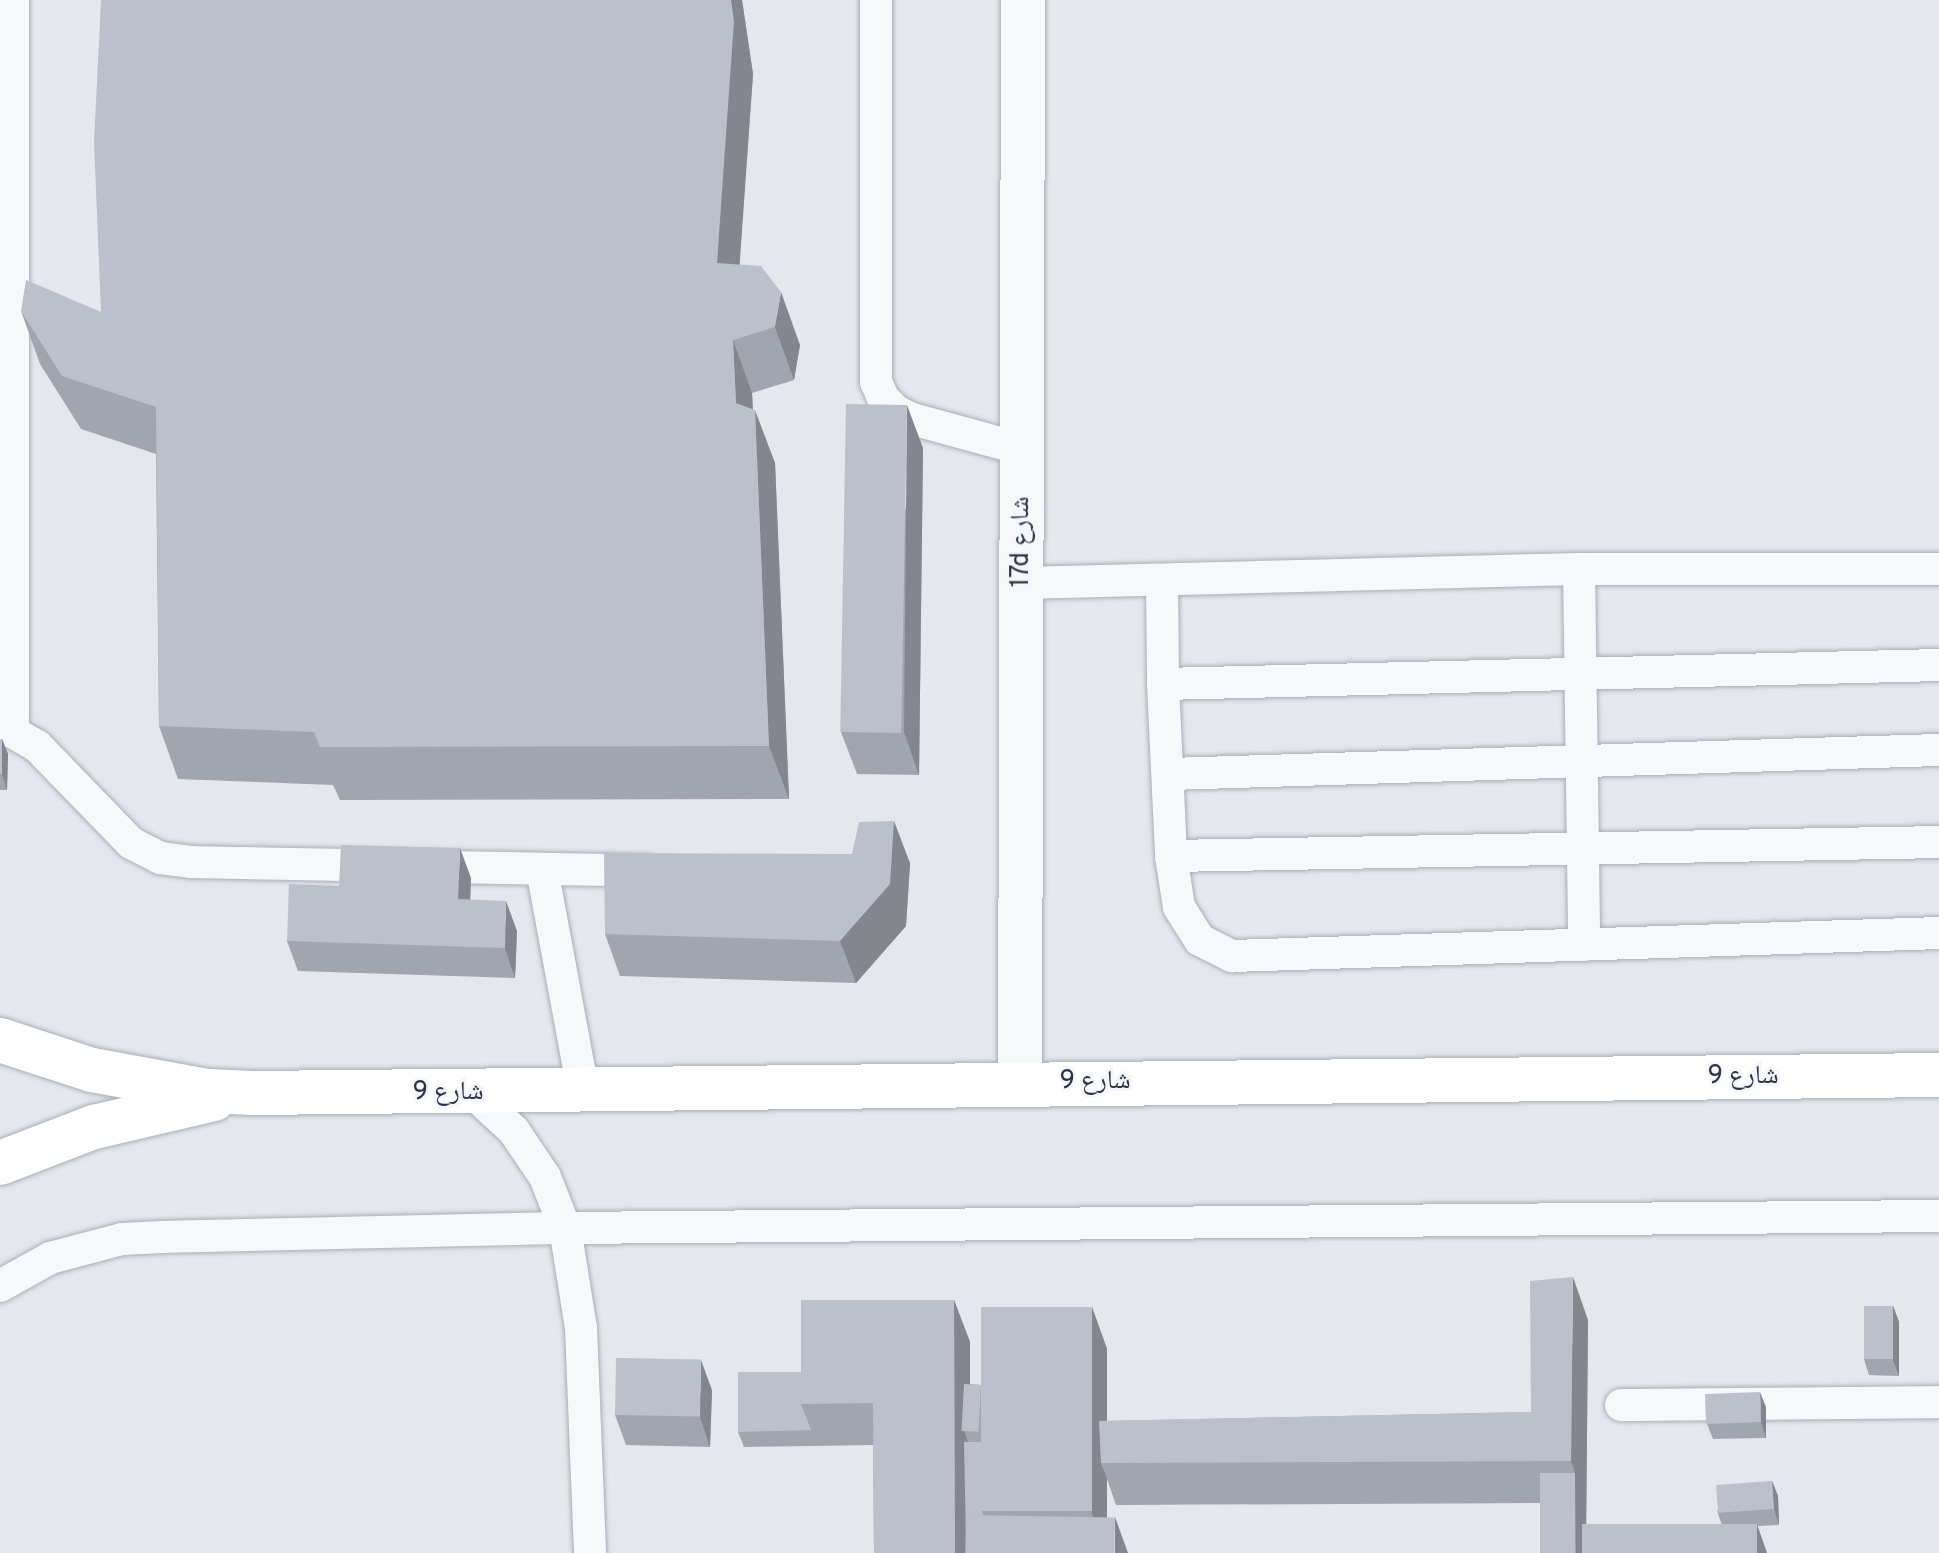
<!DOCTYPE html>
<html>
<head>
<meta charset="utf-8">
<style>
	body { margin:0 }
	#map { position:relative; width:1939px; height:1553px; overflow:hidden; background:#e4e7ec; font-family:Overpass,"Noto Naskh Arabic",sans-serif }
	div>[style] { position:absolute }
	.roads { filter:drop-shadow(0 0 2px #a9aeb7) drop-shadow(0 0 2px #a9aeb7) }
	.lane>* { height:32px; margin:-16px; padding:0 16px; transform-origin:16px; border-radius:16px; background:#f7f8fa }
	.street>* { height:44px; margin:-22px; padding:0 22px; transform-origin:22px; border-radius:22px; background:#f7f8fa }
	.secondary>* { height:44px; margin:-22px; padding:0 22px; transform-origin:22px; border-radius:22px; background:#fff }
	.wall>* { inset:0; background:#a1a5ae }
	.shaded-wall>* { inset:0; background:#83868d }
	.building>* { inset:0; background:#bbc0ca; transform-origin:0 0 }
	span { translate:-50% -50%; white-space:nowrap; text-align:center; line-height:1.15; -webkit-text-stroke:6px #f4f6f9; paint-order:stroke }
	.street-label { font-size:26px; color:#2b3445 }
</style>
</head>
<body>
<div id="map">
	<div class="roads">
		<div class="lane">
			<i style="left:876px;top:0;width:382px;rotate:90deg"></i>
			<i style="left:876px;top:382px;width:17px;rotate:66deg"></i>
			<i style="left:883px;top:398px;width:18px;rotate:45deg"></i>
			<i style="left:896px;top:411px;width:18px;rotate:27deg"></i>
			<i style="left:912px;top:419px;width:114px;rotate:15.3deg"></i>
			<i style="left:1579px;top:569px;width:376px;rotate:89.2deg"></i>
			<i style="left:1162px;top:580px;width:104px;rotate:89.4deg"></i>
			<i style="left:1163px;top:684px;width:172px;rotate:87.3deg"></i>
			<i style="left:1171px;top:856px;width:52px;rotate:81.1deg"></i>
			<i style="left:1179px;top:907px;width:39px;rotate:58deg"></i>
			<i style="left:1200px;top:940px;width:36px;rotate:27deg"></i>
			<i style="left:1232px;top:956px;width:707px;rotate:-1.86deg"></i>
			<i style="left:1022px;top:583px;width:557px;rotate:-1.44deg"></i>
			<i style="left:1579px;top:569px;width:360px"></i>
			<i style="left:1163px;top:684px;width:776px;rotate:-1.4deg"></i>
			<i style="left:0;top:725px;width:43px;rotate:29.6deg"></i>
			<i style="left:37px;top:746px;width:135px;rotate:45.9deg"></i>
			<i style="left:131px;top:843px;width:33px;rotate:27deg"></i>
			<i style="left:160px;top:858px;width:31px;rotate:7deg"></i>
			<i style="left:191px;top:862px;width:455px;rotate:1.1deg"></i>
			<i style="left:13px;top:730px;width:730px;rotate:-90deg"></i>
			<i style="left:1170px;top:774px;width:769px;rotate:-1.79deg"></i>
			<i style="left:1171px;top:856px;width:768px;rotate:-1.04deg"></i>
			<i style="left:542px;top:869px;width:226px;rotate:79.5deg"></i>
			<i style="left:473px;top:1093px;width:56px;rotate:42.8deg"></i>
			<i style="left:514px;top:1131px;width:55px;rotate:56deg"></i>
			<i style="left:545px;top:1177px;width:55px;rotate:68.6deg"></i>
			<i style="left:565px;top:1228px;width:101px;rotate:80.9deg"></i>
			<i style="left:581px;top:1328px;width:225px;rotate:87.7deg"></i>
			<i style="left:0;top:1286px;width:57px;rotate:-29.2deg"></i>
			<i style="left:50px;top:1258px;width:74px;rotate:-14.8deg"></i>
			<i style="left:122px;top:1239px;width:41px;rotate:-2.8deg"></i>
			<i style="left:163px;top:1237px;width:402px;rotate:-1.3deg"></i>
			<i style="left:565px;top:1228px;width:1374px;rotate:-0.5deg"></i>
			<i style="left:1621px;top:1405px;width:318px;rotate:-0.5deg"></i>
		</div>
		<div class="street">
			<i style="left:1020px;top:1083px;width:1083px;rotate:-89.84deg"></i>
		</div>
		<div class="secondary">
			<i style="left:0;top:1040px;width:97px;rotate:18.1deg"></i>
			<i style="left:92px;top:1070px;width:118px;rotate:10.3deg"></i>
			<i style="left:208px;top:1091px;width:44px;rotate:2.6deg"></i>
			<i style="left:252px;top:1093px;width:1687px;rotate:-0.61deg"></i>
			<i style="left:0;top:1163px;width:101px;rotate:-21deg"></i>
			<i style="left:94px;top:1127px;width:123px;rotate:-13.1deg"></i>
		</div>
	</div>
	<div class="wall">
		<i style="clip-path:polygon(101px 0,742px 0,753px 74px,739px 265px,800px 345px,794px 380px,752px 393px,753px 409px,775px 463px,789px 799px,340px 800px,333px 785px,178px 779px,159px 726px,156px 454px,81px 429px,40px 364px,21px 311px,101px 312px)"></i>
		<i style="clip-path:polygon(923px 448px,919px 775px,857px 774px,841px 732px)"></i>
		<i style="clip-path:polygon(0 739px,2px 739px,8px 754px,7px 790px,0 790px)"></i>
		<i style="clip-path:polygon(910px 863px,906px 926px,856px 983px,620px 976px,605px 934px)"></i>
		<i style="clip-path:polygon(471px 878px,470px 899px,517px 931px,515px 978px,298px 971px,287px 941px,339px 886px)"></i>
		<i style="clip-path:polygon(954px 1300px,970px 1342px,970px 1384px,981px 1385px,1092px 1307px,1107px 1349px,1107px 1421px,1531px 1412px,1588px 1320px,1586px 1526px,1722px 1525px,1717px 1511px,1772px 1481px,1778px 1496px,1779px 1525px,1757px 1526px,1767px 1553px,1540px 1553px,1540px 1503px,1116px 1505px,1107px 1479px,1107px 1517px,874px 1553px,873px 1445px,744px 1447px,738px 1432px,801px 1372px)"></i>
		<i style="clip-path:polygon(1893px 1306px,1899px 1322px,1899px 1376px,1869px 1375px,1864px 1359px)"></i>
		<i style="clip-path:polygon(712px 1390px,710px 1447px,626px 1445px,615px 1415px)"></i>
		<i style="clip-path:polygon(1766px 1407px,1766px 1438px,1713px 1439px,1707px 1424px)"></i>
	</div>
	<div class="shaded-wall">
		<i style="clip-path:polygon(731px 0,742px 0,753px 74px,736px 316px,717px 263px)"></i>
		<i style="clip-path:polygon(781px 292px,800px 345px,794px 380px,775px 327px)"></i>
		<i style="clip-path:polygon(733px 340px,752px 393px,755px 456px,736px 403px)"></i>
		<i style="clip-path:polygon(907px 405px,923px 448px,919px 775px,904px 732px)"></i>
		<i style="clip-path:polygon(755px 410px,775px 463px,789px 799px,769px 746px)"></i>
		<i style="clip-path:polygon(2px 739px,8px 754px,7px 790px,2px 774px)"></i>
		<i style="clip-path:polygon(894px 821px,910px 863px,906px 926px,856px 983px,840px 941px)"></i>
		<i style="clip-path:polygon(460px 848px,471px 878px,469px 929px,458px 899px)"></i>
		<i style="clip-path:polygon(506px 901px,517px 931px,515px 978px,505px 948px)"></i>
		<i style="clip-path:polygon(1573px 1277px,1588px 1320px,1586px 1553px,1576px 1553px,1575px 1473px,1571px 1461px)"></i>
		<i style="clip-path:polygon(954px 1300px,970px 1342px,970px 1431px,964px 1431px,970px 1447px,970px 1553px,955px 1553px)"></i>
		<i style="clip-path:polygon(1893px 1306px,1899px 1322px,1899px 1376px,1893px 1360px)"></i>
		<i style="clip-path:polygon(1092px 1307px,1107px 1349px,1107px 1463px,1101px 1463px,1107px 1479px,1107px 1553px,1091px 1511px)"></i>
		<i style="clip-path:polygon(701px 1360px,712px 1390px,710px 1447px,700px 1417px)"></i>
		<i style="clip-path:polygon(1760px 1392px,1766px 1407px,1766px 1438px,1761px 1422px)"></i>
		<i style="clip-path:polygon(1772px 1481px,1778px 1496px,1779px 1525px,1774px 1509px)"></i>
		<i style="clip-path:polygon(1115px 1517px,1128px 1553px,1115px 1553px)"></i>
		<i style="clip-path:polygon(1757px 1524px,1767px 1553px,1757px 1553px)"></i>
	</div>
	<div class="building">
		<i style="clip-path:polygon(101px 0,731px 0,734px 21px,717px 263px,761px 266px,781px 292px,775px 327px,733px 340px,736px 403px,755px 410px,769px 746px,320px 747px,314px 732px,159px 726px,156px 407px,62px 376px,21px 311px,26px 280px,101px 312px,94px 142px)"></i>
		<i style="left:846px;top:404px;width:61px;height:328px;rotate:1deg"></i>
		<i style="left:0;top:739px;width:2px;height:35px"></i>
		<i style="clip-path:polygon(894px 821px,890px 884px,840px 941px,605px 934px,604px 853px,852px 854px,859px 822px)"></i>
		<i style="clip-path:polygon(341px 845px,460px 848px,458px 899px,506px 901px,505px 948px,287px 941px,289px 884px,339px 886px)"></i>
		<i style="clip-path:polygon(1573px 1277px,1571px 1461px,1101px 1463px,1099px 1421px,1531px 1412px,1530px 1281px)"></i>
		<i style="clip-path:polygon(801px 1300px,954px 1300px,955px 1553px,874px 1553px,873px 1403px,801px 1404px)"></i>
		<i style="left:1864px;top:1306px;width:29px;height:53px"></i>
		<i style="left:1092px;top:1307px;width:204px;height:111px;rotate:90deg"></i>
		<i style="left:616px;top:1358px;width:85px;height:57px;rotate:1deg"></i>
		<i style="clip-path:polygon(738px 1372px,801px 1372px,801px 1404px,811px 1430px,738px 1432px)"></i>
		<i style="left:964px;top:1384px;width:17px;height:47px;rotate:3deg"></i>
		<i style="left:1760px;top:1392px;width:30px;height:55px;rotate:88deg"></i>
		<i style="clip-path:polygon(964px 1442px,981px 1442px,982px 1512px,983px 1515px,966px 1515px,966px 1539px)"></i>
		<i style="left:1540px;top:1473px;width:35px;height:80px"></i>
		<i style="left:1772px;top:1481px;width:28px;height:56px;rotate:86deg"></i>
		<i style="left:966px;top:1515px;width:149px;height:38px;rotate:1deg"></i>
		<i style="left:1757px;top:1524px;width:29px;height:175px;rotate:90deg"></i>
	</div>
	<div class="street-label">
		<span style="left:1022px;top:542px;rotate:-90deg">17d شارع</span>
		<span style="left:1743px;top:1077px">شارع 9</span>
		<span style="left:1095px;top:1082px">شارع 9</span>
		<span style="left:448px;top:1093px">شارع 9</span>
	</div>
</div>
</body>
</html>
